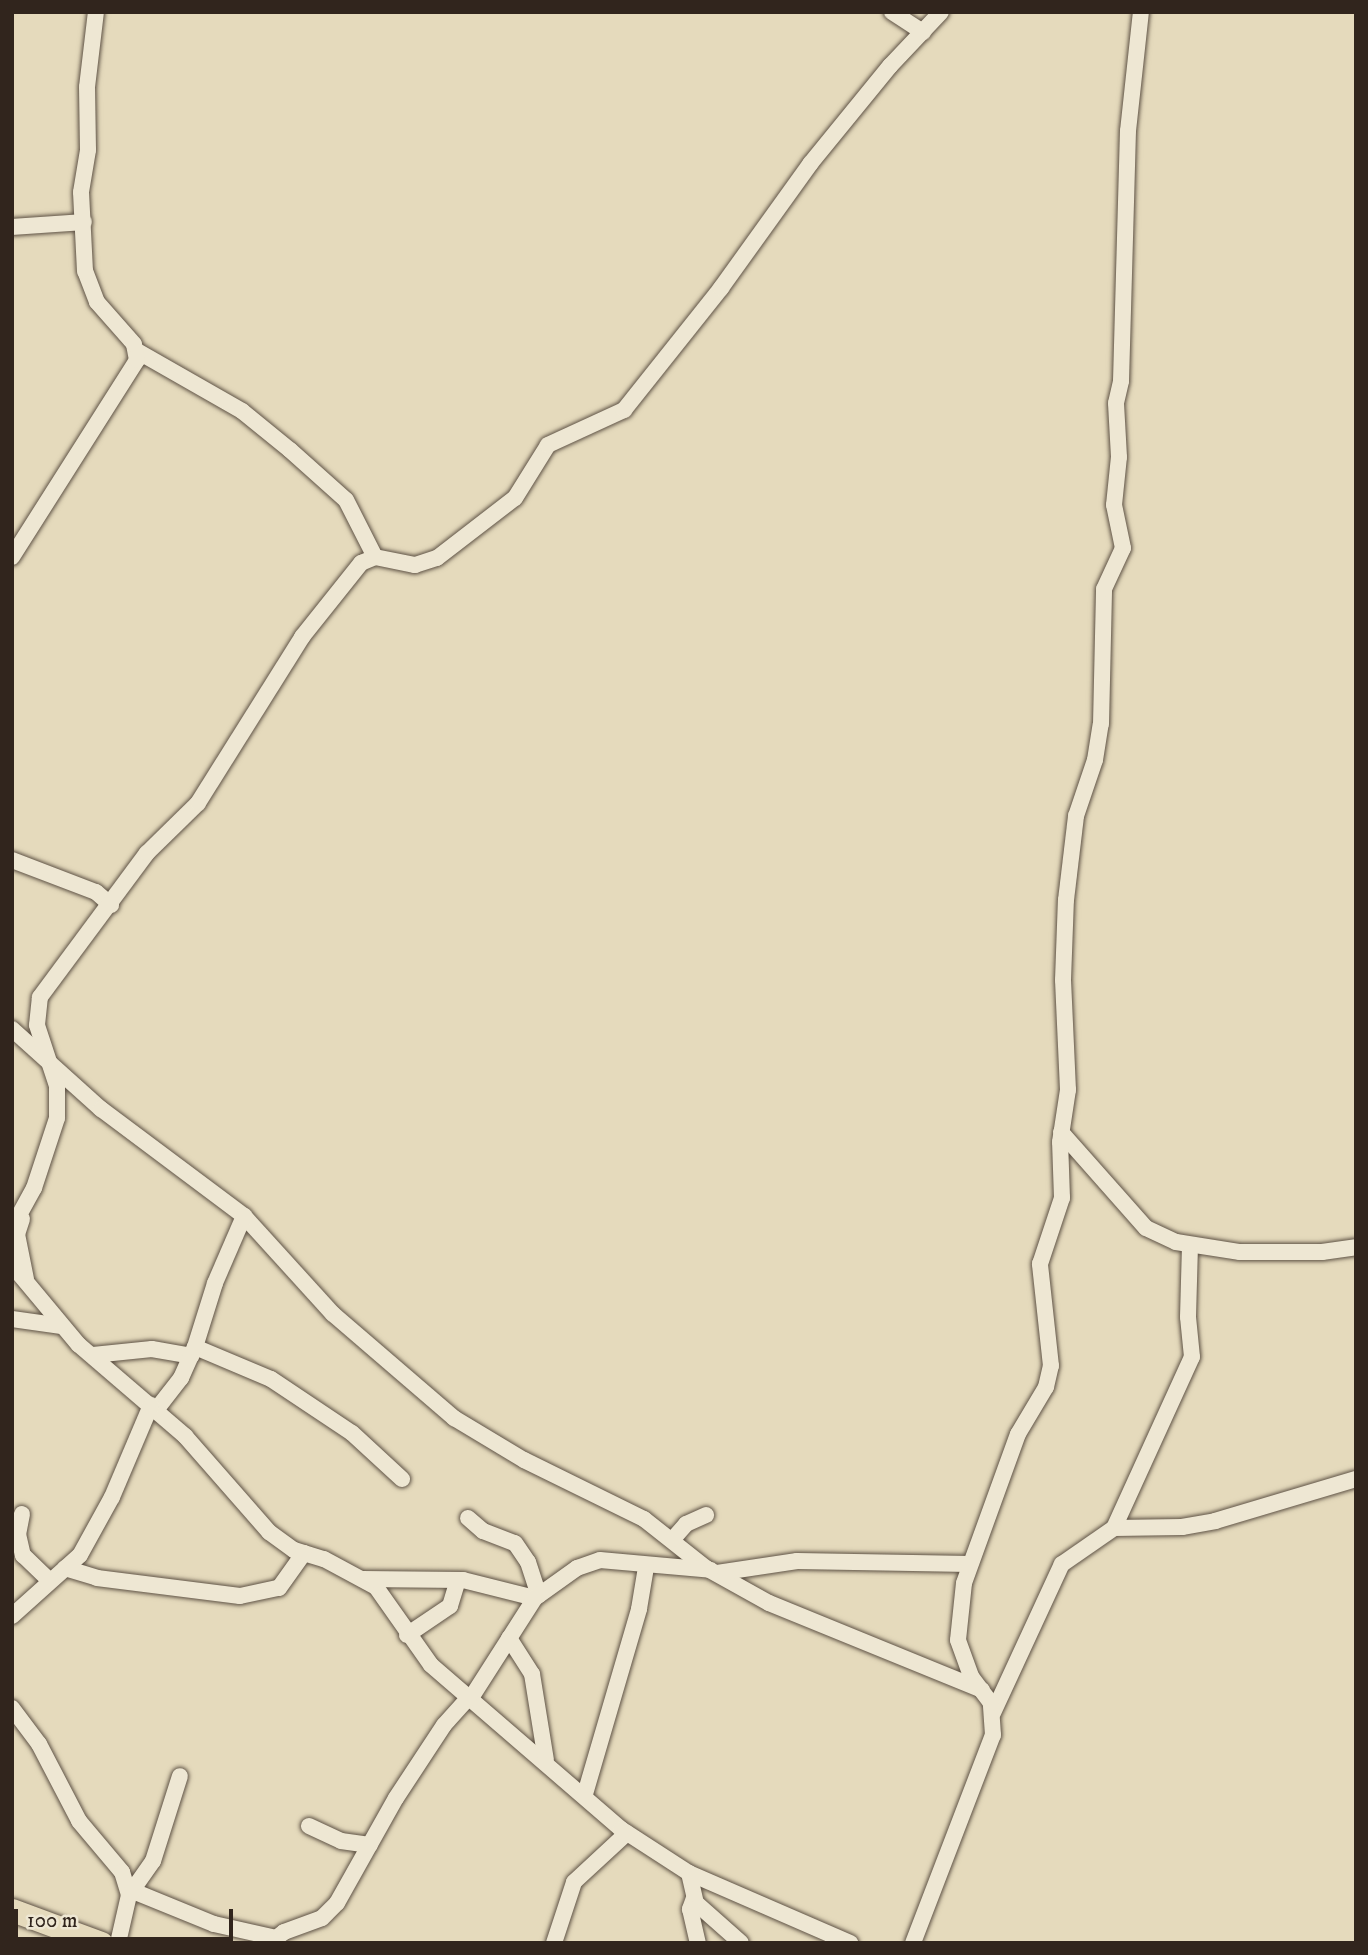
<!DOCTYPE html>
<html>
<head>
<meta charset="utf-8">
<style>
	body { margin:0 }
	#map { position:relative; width:1368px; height:1955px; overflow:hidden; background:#e5dabc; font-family:"IM FELL DW Pica",serif }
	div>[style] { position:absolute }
	.roads { filter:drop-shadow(0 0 2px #5e5245) drop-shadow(0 0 2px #5e5245) }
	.street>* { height:16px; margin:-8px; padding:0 8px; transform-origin:8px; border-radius:8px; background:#eee7d3 }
	.primary>* { height:23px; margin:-11.5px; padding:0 11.5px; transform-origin:11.5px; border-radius:11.5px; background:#e5dabc }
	span { translate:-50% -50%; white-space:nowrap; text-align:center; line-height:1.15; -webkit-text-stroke:5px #eee7d3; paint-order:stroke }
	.frame { position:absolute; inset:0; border:14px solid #31251d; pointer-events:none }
	.scale { position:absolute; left:14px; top:1909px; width:219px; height:32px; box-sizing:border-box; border:4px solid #31251d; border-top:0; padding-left:9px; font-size:21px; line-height:24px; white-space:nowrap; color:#31251d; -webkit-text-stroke:5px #eee7d3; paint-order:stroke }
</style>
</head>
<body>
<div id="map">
	<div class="roads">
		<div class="street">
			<i style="left:892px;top:12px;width:37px;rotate:33deg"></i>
			<i style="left:12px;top:227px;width:72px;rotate:-4deg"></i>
			<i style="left:137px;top:351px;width:121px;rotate:29.7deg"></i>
			<i style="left:242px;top:411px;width:62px;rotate:39.1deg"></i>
			<i style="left:290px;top:450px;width:75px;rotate:41.8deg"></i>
			<i style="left:346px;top:500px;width:64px;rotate:63deg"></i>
			<i style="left:12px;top:557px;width:233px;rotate:-57.6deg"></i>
			<i style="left:137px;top:360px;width:16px;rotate:-101deg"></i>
			<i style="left:134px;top:344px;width:56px;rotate:-131.4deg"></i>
			<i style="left:97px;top:302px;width:33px;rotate:-111deg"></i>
			<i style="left:85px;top:271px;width:79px;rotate:-92.9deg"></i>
			<i style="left:81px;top:192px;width:43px;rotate:-80.5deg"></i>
			<i style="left:88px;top:150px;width:63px;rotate:-90.9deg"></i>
			<i style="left:87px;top:87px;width:76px;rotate:-83.2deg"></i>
			<i style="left:12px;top:860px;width:90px;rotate:20.9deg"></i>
			<i style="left:96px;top:892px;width:20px;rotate:41deg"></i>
			<i style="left:12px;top:1029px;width:120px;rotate:42deg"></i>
			<i style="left:101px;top:1109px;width:179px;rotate:36.8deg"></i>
			<i style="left:244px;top:1216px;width:132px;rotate:47.8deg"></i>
			<i style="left:333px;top:1314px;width:160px;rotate:40.7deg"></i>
			<i style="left:454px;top:1418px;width:82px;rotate:31deg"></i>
			<i style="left:524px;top:1460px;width:134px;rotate:26.2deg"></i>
			<i style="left:644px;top:1519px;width:79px;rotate:38.3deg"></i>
			<i style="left:706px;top:1568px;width:72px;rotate:29.1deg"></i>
			<i style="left:769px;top:1603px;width:230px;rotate:22.2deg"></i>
			<i style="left:1061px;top:1132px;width:128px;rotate:48.5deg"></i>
			<i style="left:1146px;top:1228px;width:33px;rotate:25deg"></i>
			<i style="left:1176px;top:1242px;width:65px;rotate:8.9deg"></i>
			<i style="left:1240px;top:1252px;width:82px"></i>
			<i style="left:1322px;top:1252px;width:34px;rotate:-8deg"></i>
			<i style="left:22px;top:1219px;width:16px;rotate:108deg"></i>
			<i style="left:17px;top:1234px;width:46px;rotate:78.7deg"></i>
			<i style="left:12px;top:1228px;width:46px;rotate:-61.2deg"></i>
			<i style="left:34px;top:1188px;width:74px;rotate:-71.8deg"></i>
			<i style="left:57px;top:1118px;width:32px;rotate:-90deg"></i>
			<i style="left:57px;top:1086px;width:64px;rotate:-108.2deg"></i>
			<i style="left:37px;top:1025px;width:28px;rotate:-84deg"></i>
			<i style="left:40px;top:997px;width:179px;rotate:-53.4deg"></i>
			<i style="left:147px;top:853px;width:71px;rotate:-44.4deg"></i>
			<i style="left:198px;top:803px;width:196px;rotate:-57.9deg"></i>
			<i style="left:302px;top:637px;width:95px;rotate:-51.4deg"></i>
			<i style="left:361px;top:563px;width:15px;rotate:-23deg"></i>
			<i style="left:375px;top:557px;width:41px;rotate:11.3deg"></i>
			<i style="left:415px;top:565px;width:23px;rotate:-18deg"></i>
			<i style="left:437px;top:558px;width:98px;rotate:-37.6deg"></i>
			<i style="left:515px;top:498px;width:62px;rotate:-58.1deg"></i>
			<i style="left:548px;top:445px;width:84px;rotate:-24.7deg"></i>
			<i style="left:624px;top:410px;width:156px;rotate:-51.5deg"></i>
			<i style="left:721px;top:288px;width:153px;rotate:-54.3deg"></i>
			<i style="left:810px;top:164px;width:127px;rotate:-50.8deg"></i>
			<i style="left:890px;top:66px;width:74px;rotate:-46.6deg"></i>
			<i style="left:12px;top:1265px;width:104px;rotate:50.1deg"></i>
			<i style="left:79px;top:1345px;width:140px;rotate:40.6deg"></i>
			<i style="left:185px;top:1436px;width:128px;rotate:48.8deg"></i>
			<i style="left:269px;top:1532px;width:31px;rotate:36deg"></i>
			<i style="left:294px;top:1550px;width:31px;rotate:17deg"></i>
			<i style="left:324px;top:1559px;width:59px;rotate:28.3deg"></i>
			<i style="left:376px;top:1587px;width:95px;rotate:54.8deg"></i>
			<i style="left:431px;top:1665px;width:251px;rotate:40.8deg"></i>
			<i style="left:621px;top:1829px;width:81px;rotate:32.9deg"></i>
			<i style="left:689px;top:1873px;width:176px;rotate:23.5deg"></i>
			<i style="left:12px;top:1319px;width:50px;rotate:8deg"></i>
			<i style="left:195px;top:1347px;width:82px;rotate:22.8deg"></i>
			<i style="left:271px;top:1379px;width:97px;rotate:33.7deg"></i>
			<i style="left:352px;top:1433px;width:68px;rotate:42.6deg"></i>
			<i style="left:93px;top:1355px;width:59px;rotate:-5.8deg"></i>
			<i style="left:152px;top:1349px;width:40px;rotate:10deg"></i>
			<i style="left:156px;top:1410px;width:41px;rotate:-52deg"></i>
			<i style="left:181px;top:1378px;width:34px;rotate:-66deg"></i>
			<i style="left:195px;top:1347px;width:67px;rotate:-72.6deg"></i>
			<i style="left:215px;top:1283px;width:73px;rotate:-66.6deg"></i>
			<i style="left:22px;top:1514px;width:20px;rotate:101deg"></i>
			<i style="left:18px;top:1534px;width:22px;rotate:77deg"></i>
			<i style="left:23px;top:1555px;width:36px;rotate:44deg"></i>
			<i style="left:468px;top:1518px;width:20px;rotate:41deg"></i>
			<i style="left:483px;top:1531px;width:34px;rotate:21deg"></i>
			<i style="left:515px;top:1543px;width:23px;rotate:56deg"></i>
			<i style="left:528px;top:1562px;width:35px;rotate:72deg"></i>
			<i style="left:1114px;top:1528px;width:68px;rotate:-0.8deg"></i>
			<i style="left:1182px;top:1527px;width:34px;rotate:-10deg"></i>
			<i style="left:1215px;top:1521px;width:147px;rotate:-16.6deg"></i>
			<i style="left:673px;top:1539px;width:20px;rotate:-49deg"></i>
			<i style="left:686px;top:1524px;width:22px;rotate:-24deg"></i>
			<i style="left:65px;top:1568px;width:34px;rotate:17deg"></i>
			<i style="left:97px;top:1578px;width:144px;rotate:7.2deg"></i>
			<i style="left:240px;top:1596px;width:40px;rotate:-12deg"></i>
			<i style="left:279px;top:1588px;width:43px;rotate:-54.5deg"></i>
			<i style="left:717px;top:1573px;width:81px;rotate:-8.5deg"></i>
			<i style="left:797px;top:1561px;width:173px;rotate:1deg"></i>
			<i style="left:362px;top:1579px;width:101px;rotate:0.6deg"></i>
			<i style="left:463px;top:1580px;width:74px;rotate:14deg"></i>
			<i style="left:12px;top:1616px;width:91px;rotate:-41.9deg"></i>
			<i style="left:80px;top:1555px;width:66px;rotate:-61.1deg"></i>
			<i style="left:112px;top:1497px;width:100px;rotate:-67deg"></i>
			<i style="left:407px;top:1635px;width:52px;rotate:-34deg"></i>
			<i style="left:450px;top:1606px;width:27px;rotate:-73deg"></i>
			<i style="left:509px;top:1638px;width:43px;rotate:57.4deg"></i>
			<i style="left:532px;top:1674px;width:87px;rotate:80.8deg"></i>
			<i style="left:471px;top:1698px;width:119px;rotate:-57.4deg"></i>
			<i style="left:535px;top:1598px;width:52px;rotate:-35.5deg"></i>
			<i style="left:577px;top:1568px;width:24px;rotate:-19deg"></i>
			<i style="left:600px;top:1560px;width:111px;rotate:5.1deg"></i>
			<i style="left:12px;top:1708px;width:45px;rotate:53.1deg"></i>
			<i style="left:39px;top:1744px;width:87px;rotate:62.5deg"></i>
			<i style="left:79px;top:1821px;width:67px;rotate:49.9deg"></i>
			<i style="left:122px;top:1872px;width:24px;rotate:73deg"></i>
			<i style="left:129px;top:1895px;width:49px;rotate:102.9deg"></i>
			<i style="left:993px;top:1713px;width:164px;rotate:-65.2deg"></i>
			<i style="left:1062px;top:1564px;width:63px;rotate:-34.7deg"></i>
			<i style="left:1114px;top:1528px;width:188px;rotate:-65.5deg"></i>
			<i style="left:1192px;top:1357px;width:40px;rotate:-95.7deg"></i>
			<i style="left:1188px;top:1317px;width:72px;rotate:-88.4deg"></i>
			<i style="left:585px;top:1794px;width:193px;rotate:-73.7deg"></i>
			<i style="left:639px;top:1609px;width:43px;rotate:-80.5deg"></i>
			<i style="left:309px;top:1826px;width:35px;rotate:25deg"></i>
			<i style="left:341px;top:1841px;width:29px;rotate:8deg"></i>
			<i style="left:689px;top:1873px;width:31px;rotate:77deg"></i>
			<i style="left:696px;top:1903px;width:60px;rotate:41.6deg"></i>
			<i style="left:133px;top:1891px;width:87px;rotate:22.2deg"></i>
			<i style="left:214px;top:1924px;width:64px;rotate:12.7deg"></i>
			<i style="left:129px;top:1895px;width:42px;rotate:-54.8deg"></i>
			<i style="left:153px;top:1861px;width:89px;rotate:-72.4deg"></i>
			<i style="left:694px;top:1898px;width:12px;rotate:110deg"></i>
			<i style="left:690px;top:1909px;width:35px;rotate:77deg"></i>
			<i style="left:270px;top:1943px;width:18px;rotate:-38deg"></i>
			<i style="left:284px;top:1932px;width:40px;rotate:-20.2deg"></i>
			<i style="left:322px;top:1918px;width:21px;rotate:-45deg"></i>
			<i style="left:337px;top:1903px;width:120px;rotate:-60.7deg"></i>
			<i style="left:396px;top:1798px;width:87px;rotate:-56.7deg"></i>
			<i style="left:444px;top:1725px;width:38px;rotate:-48deg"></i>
			<i style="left:554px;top:1943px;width:64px;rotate:-71.8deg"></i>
			<i style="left:574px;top:1882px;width:72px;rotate:-42.8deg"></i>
			<i style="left:913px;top:1943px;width:223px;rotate:-69deg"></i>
			<i style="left:993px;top:1735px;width:32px;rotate:-94deg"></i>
			<i style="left:991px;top:1703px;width:34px;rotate:-127deg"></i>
			<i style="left:971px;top:1676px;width:38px;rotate:-110deg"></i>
			<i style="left:958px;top:1640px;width:57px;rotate:-84deg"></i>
			<i style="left:964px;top:1583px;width:158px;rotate:-70.1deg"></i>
			<i style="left:1018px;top:1434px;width:55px;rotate:-59.2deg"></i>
			<i style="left:1046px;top:1387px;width:22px;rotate:-77deg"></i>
			<i style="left:1051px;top:1366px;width:103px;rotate:-96.2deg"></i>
			<i style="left:1040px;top:1264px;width:70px;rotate:-71.6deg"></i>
			<i style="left:1062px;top:1198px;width:56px;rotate:-92deg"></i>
			<i style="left:1060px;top:1142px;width:53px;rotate:-81.3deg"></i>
			<i style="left:1068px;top:1090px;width:110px;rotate:-92.6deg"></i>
			<i style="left:1063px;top:980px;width:80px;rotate:-87.9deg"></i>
			<i style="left:1066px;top:900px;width:85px;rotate:-83.2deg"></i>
			<i style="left:1076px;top:816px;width:59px;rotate:-71.3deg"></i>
			<i style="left:1095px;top:760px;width:36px;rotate:-81deg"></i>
			<i style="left:1101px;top:724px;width:135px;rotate:-88.7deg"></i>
			<i style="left:1104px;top:589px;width:45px;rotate:-65.1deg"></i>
			<i style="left:1123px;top:548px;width:44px;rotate:-101.8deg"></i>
			<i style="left:1114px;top:505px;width:48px;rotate:-84.1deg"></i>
			<i style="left:1119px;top:457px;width:54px;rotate:-93.2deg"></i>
			<i style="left:1116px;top:403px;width:23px;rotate:-77deg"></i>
			<i style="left:1121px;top:381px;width:250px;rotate:-88.4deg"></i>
			<i style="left:1128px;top:131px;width:120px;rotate:-83.8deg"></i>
		</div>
		<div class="primary">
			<i style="left:12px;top:1910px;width:95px;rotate:20.3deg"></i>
		</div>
	</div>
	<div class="frame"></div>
	<div class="scale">100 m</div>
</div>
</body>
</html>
